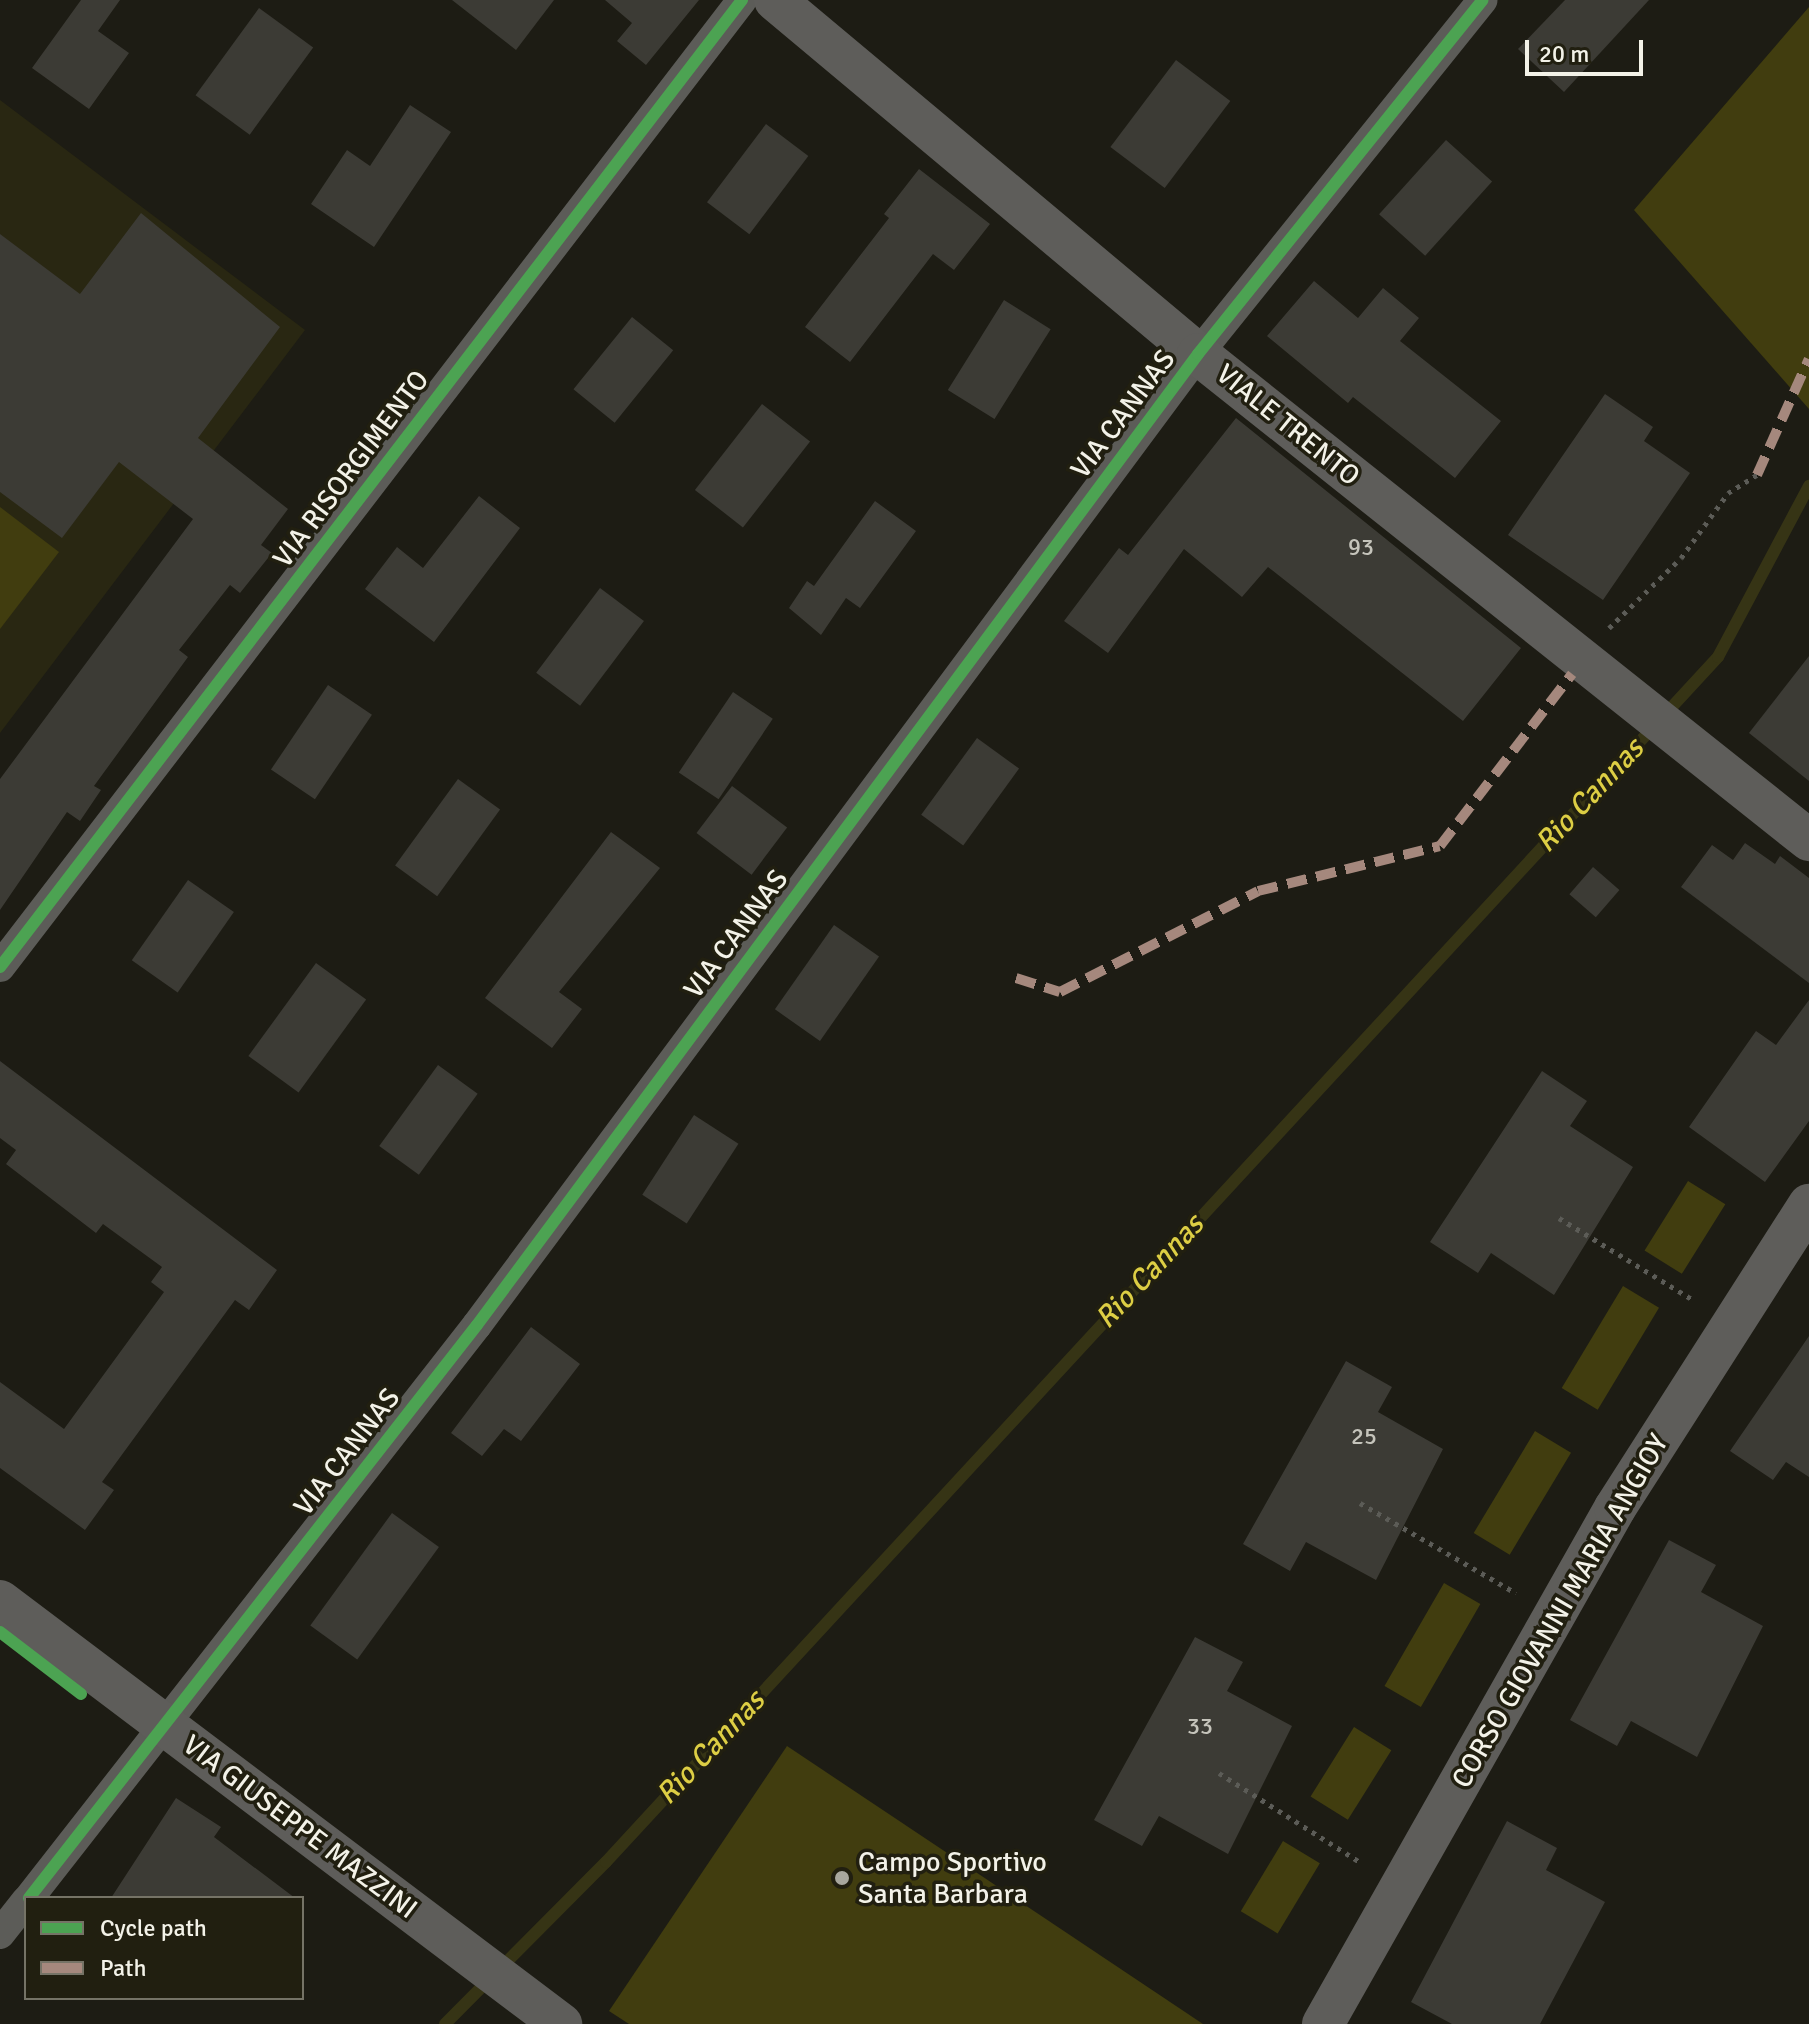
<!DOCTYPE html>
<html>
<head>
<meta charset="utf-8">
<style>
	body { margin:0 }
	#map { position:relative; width:1809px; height:2024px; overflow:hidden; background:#1d1c14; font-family:Signika,sans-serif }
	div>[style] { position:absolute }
	.built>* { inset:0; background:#292712 }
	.green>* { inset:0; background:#413d0f; transform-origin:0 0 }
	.stream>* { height:12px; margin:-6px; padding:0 6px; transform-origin:6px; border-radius:6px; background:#363415 }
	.building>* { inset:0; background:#3c3b35; transform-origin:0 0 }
	.path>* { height:5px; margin-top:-2.5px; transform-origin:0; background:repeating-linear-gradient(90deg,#5c5c57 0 4px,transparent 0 10px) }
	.street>* { height:30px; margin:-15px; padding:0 15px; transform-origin:15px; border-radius:15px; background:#5c5c58 }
	.secondary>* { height:42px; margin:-21px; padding:0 21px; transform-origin:21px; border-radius:21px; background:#5e5d5a }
	.quiet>* { height:10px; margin-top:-5px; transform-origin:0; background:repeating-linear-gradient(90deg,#a5887d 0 20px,transparent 0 30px) }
	.cycleway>* { height:12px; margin:-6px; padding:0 6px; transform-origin:6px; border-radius:6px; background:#4ca352 }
	.dots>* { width:22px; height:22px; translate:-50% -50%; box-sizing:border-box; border:4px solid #211f10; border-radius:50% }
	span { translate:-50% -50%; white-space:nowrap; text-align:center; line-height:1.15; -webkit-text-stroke:7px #211f10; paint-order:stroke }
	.number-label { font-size:24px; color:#c5c4bb }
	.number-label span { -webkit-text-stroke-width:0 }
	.street-label { font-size:28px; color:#f3f2e8 }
	.poi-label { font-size:28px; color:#f3f2e8 }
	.left { translate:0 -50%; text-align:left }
	.water-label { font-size:30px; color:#ddce44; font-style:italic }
	.legend { position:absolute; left:24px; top:1896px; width:280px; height:104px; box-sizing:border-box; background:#211f10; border:2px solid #757366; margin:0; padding:10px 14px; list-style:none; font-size:24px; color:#f3f2e8 }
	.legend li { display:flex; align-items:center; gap:16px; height:40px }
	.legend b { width:40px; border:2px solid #757366 }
	.scale { position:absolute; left:1525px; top:40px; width:118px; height:36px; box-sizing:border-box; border:4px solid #f3f2e8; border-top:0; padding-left:10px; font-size:24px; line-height:28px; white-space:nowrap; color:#f3f2e8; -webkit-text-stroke:6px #211f10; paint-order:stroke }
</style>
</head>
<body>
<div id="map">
	<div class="built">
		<i style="clip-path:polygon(0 100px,305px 330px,0 733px)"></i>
	</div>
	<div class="green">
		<i style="clip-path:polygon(1809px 7px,1809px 409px,1634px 210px)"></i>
		<i style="clip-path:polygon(0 507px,59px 552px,0 629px)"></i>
		<i style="left:1688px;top:1181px;width:44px;height:82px;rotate:32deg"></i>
		<i style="left:1623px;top:1286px;width:42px;height:119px;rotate:31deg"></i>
		<i style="left:1535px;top:1431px;width:42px;height:119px;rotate:31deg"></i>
		<i style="left:1444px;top:1583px;width:42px;height:119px;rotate:30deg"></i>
		<i style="left:1354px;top:1727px;width:44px;height:82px;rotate:32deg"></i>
		<i style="clip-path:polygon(787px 1746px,1203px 2024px,629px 2024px,609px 2011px)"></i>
		<i style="left:1283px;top:1841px;width:43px;height:82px;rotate:31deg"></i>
	</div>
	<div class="stream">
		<i style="left:445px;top:2024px;width:228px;rotate:-45.2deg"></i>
		<i style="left:606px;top:1862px;width:1640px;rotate:-47.3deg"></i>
		<i style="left:1718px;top:657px;width:194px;rotate:-62deg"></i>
	</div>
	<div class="building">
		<i style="clip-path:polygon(81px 0,120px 0,98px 31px,129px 53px,89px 109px,32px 68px)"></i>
		<i style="clip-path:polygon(452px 0,554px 0,516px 50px)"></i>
		<i style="clip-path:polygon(605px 0,699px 0,646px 65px,617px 41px,632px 23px)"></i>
		<i style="clip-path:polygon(1565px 0,1649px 0,1564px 92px,1518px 49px)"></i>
		<i style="left:259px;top:8px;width:67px;height:108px;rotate:36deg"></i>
		<i style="left:1176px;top:60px;width:68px;height:109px;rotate:37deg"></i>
		<i style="clip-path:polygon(410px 105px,451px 132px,374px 247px,311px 204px,347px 150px,370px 166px)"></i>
		<i style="left:766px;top:124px;width:53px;height:98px;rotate:37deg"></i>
		<i style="left:1446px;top:140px;width:62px;height:100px;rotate:42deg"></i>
		<i style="clip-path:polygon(919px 169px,990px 224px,954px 270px,933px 254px,850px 362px,805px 327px,889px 218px,884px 214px)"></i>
		<i style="clip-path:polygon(141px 213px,280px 327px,198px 438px,288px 509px,261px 545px,272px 553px,240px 593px,230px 585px,179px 650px,188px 657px,94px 786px,101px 790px,80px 821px,67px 812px,0 910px,0 779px,193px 519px,119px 462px,62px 538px,0 492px,0 234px,80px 294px)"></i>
		<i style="clip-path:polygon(1314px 281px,1358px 318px,1383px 288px,1419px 318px,1400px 341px,1501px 421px,1455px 478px,1353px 397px,1348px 403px,1267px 336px)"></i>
		<i style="left:1004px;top:300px;width:55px;height:106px;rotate:32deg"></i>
		<i style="left:632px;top:317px;width:53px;height:93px;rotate:39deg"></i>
		<i style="clip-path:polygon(1605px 394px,1653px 427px,1644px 441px,1690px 473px,1603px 600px,1508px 535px)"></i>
		<i style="left:762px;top:404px;width:61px;height:109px;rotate:38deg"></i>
		<i style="clip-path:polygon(1236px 418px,1521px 648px,1463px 721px,1268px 567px,1242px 597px,1184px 549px,1108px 653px,1064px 621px,1119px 548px,1128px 555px)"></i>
		<i style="clip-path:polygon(479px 496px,520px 528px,434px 642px,365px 589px,397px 547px,423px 568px)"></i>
		<i style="clip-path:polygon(875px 501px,916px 531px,860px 608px,846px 598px,821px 635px,789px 608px,807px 581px,814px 586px)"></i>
		<i style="left:600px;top:588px;width:55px;height:106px;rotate:37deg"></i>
		<i style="clip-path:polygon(1809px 656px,1809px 781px,1749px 733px)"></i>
		<i style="left:328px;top:685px;width:53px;height:102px;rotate:34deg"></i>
		<i style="left:733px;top:692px;width:48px;height:97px;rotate:34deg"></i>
		<i style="left:977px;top:738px;width:52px;height:95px;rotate:36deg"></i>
		<i style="left:458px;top:779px;width:52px;height:107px;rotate:36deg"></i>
		<i style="left:732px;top:786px;width:69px;height:59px;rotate:37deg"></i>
		<i style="clip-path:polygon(611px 832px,660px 868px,559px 992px,582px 1009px,552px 1048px,485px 998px)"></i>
		<i style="clip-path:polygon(1745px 843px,1775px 864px,1780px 856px,1809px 878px,1809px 983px,1681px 887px,1712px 845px,1733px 860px)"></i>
		<i style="left:1593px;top:867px;width:35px;height:36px;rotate:41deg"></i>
		<i style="left:188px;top:880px;width:56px;height:98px;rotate:35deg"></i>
		<i style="left:834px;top:925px;width:55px;height:103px;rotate:35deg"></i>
		<i style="left:316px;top:963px;width:62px;height:115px;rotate:36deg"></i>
		<i style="clip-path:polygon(1809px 1000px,1809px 1121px,1765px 1182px,1689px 1127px,1756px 1031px,1776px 1045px)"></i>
		<i style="clip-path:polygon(0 1061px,277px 1270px,249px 1310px,235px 1300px,102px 1482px,114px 1490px,85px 1530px,0 1468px,0 1382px,64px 1429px,164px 1292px,151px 1282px,162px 1267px,103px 1224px,96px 1233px,6px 1164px,16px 1150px,0 1138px)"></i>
		<i style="left:438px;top:1065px;width:49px;height:100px;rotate:36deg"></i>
		<i style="clip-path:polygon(1542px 1071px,1587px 1101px,1570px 1126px,1633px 1167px,1554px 1295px,1491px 1253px,1478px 1273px,1430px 1242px)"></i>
		<i style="left:694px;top:1115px;width:53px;height:95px;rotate:33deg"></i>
		<i style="clip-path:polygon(531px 1327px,580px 1364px,521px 1441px,504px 1429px,482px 1456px,451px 1433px)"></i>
		<i style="clip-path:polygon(1809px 1336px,1809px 1477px,1786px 1462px,1773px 1480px,1730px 1451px)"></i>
		<i style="clip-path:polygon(1346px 1361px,1392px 1387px,1378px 1412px,1443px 1449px,1376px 1580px,1306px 1542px,1290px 1571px,1243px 1544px)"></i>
		<i style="left:392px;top:1513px;width:58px;height:139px;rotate:36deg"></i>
		<i style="clip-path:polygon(1669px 1540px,1716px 1565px,1701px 1592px,1763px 1626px,1697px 1757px,1631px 1721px,1617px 1746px,1570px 1720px)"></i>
		<i style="clip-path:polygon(1195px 1637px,1243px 1662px,1227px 1691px,1292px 1726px,1228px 1854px,1159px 1816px,1142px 1846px,1094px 1820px)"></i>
		<i style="clip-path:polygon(176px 1798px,221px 1827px,214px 1837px,295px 1898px,111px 1898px)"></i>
		<i style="clip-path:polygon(1507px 1821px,1557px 1848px,1546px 1870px,1605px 1902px,1540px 2024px,1452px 2024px,1411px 2002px)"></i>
	</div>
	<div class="path">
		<i style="left:1609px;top:628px;width:100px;rotate:-44.2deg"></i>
		<i style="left:1681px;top:558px;width:80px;rotate:-54.1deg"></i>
		<i style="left:1728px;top:493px;width:34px;rotate:-32deg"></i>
		<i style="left:1559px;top:1218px;width:159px;rotate:31.4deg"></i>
		<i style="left:1360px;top:1503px;width:180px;rotate:30deg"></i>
		<i style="left:1219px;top:1773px;width:165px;rotate:32.3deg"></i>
	</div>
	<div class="street">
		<i style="left:0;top:967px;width:1219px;rotate:-52.5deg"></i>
		<i style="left:29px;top:1898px;width:727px;rotate:-51.98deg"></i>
		<i style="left:477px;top:1325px;width:1209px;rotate:-53.4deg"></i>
		<i style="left:1198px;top:354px;width:454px;rotate:-51.2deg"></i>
		<i style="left:0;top:1934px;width:42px;rotate:-51.8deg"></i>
	</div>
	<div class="secondary">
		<i style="left:775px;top:0;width:552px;rotate:39.93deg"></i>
		<i style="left:1198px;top:354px;width:781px;rotate:38.5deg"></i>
		<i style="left:0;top:1601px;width:703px;rotate:37.02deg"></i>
		<i style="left:1323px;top:2024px;width:593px;rotate:-60.49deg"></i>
		<i style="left:1615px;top:1508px;width:360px;rotate:-57.4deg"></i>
	</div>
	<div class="quiet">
		<i style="left:1757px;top:475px;width:127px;rotate:-65.9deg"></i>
		<i style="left:1016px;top:978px;width:46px;rotate:17.7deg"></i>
		<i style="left:1060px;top:992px;width:222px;rotate:-27deg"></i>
		<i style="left:1258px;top:891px;width:187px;rotate:-13.9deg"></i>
		<i style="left:1440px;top:846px;width:217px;rotate:-52.5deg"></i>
	</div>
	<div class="cycleway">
		<i style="left:0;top:967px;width:1219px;rotate:-52.5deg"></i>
		<i style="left:0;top:1632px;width:102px;rotate:37.4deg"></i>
		<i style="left:29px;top:1898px;width:727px;rotate:-51.98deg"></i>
		<i style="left:477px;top:1325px;width:1209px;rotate:-53.4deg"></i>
		<i style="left:1198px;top:354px;width:454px;rotate:-51.2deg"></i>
	</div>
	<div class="dots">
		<i style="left:842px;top:1878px;background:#a8a79e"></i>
	</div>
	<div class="number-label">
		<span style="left:1361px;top:548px">93</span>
		<span style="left:1364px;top:1437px">25</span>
		<span style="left:1200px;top:1727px">33</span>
	</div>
	<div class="street-label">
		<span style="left:1123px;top:414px;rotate:-53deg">VIA CANNAS</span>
		<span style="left:1288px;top:425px;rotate:39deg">VIALE TRENTO</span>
		<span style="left:351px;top:469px;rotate:-53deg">VIA RISORGIMENTO</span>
		<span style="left:736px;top:934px;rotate:-53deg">VIA CANNAS</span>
		<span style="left:347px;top:1452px;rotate:-52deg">VIA CANNAS</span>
		<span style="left:1560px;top:1611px;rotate:-60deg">CORSO GIOVANNI MARIA ANGIOY</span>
		<span style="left:300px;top:1827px;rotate:37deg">VIA GIUSEPPE MAZZINI</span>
	</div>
	<div class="poi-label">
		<span class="left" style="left:858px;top:1878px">Campo Sportivo<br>Santa Barbara</span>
	</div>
	<div class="water-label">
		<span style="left:1590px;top:796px;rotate:-47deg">Rio Cannas</span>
		<span style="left:1150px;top:1272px;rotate:-47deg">Rio Cannas</span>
		<span style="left:711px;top:1748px;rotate:-47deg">Rio Cannas</span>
	</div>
	<ul class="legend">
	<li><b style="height:10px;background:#4ca352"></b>Cycle path</li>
	<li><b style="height:10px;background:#a5887d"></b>Path</li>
	</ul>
	<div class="scale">20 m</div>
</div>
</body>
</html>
